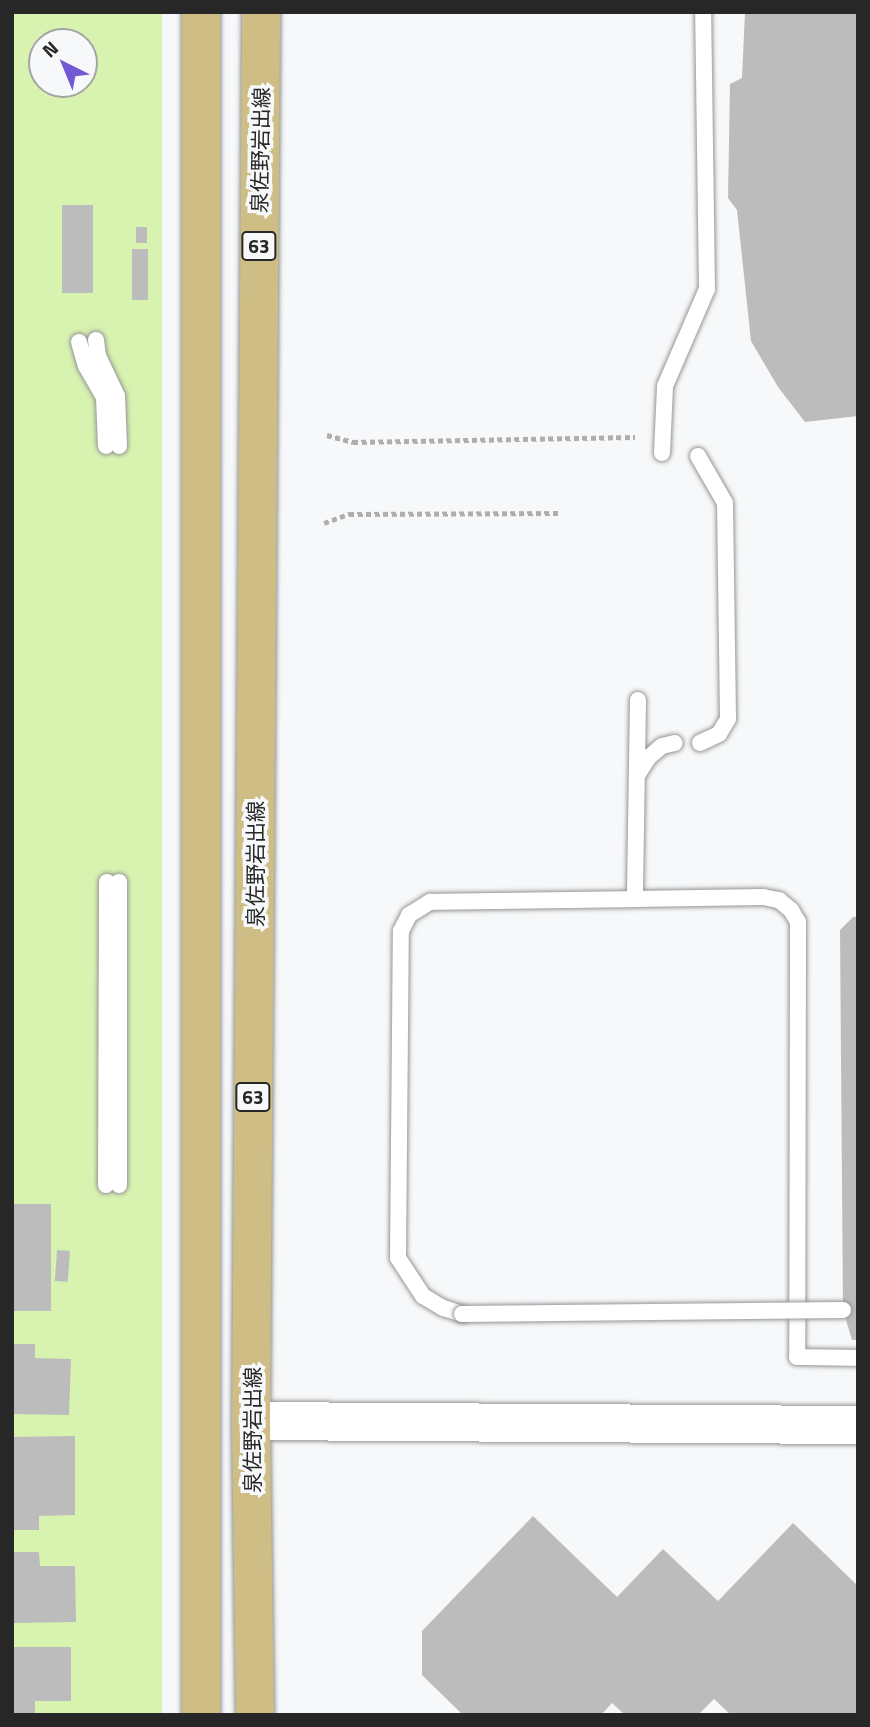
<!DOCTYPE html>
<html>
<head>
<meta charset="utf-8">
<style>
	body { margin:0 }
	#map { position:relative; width:870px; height:1727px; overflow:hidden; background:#f7f8f9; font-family:"Titillium Web","Noto Sans JP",sans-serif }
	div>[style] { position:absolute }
	.green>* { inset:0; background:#d8f3b0 }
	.building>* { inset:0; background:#bcbcbd; transform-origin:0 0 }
	.path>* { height:4.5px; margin-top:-2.25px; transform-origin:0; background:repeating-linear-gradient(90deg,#aeaeaf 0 5px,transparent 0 8.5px) }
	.roads { filter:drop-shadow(0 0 2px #959697) drop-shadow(0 0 2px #959697) }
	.lane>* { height:16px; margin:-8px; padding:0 8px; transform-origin:8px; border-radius:8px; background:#fff }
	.secondary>* { height:38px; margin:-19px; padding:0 19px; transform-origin:19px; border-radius:19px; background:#fff }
	.primary>* { height:38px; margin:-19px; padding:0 19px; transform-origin:19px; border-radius:19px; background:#cebe85 }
	.bridges { filter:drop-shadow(0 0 2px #959697) drop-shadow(0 0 2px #959697) }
	.lane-bridge>* { height:16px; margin:-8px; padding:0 8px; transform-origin:8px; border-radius:8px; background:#fff }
	span { translate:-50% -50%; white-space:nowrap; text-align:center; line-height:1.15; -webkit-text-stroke:7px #f7f8f9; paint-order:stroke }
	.shield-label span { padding:2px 5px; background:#f7f8f9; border:2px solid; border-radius:5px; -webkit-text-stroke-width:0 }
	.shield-label { font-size:19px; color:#272728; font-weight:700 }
	.street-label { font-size:21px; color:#272728 }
	.frame { position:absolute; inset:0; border:14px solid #272728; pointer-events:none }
	.north { position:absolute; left:28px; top:28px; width:70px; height:70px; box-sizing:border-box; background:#f7f8f9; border:2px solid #a4a4a5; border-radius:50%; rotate:317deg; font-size:19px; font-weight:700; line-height:28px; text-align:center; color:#272728 }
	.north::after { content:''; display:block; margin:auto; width:24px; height:32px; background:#7259d3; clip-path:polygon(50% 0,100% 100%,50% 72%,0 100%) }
</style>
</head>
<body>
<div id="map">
	<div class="green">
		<i style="clip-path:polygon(evenodd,12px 12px,162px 12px,162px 1715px,12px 1715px,12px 12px,42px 42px,84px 42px,84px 84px,42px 84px,42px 42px)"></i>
	</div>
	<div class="building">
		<i style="clip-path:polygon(745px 12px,858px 12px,858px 416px,805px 422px,778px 387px,751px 341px,737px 210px,728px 198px,730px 84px,742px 78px)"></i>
		<i style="left:62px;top:205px;width:31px;height:88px"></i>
		<i style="left:136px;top:227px;width:11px;height:16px"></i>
		<i style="left:132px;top:249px;width:16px;height:51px"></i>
		<i style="clip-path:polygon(853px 917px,858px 917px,858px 1340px,852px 1340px,843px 1310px,840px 930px)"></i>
		<i style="left:12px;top:1204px;width:39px;height:107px"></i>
		<i style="left:57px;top:1250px;width:13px;height:31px;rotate:4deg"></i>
		<i style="clip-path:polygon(12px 1344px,35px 1344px,35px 1358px,71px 1359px,69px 1415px,12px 1414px)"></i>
		<i style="clip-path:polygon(75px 1436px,75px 1515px,39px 1516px,39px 1530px,12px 1530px,12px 1437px)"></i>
		<i style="clip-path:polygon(533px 1516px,617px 1597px,663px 1549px,718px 1601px,793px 1523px,858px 1586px,858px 1715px,731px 1715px,714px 1699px,698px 1715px,625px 1715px,612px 1703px,601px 1715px,463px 1715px,422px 1675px,422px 1631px)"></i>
		<i style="clip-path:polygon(12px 1552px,39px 1552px,40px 1566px,75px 1566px,76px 1622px,12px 1623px)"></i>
		<i style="clip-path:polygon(12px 1647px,71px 1647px,71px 1701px,35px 1701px,35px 1715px,12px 1715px)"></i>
	</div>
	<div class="path">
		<i style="left:327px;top:435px;width:27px;rotate:15deg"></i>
		<i style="left:353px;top:442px;width:282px;rotate:-1deg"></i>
		<i style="left:324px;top:523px;width:27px;rotate:-20deg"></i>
		<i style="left:349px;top:514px;width:209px;rotate:-0.3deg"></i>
	</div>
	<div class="roads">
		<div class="lane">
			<i style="left:96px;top:340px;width:16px;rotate:83deg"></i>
			<i style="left:98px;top:356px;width:44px;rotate:64.6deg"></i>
			<i style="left:117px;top:396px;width:50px;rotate:87.7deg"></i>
			<i style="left:79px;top:342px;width:25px;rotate:74deg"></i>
			<i style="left:86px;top:366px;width:36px;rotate:60deg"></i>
			<i style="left:104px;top:397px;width:49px;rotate:87.7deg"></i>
			<i style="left:662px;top:453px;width:67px;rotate:-87.4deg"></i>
			<i style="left:665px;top:386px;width:106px;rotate:-66.6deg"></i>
			<i style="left:707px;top:289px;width:277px;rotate:-90.8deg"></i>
			<i style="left:698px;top:456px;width:54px;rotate:60.1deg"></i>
			<i style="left:725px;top:503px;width:216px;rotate:89.2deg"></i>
			<i style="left:728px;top:719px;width:17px;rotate:121deg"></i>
			<i style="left:719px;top:734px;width:21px;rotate:155deg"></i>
			<i style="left:638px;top:700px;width:199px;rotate:90.9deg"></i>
			<i style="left:635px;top:899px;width:128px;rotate:-0.9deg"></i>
			<i style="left:763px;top:897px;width:16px;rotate:11deg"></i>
			<i style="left:779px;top:900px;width:16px;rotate:40deg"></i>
			<i style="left:791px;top:910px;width:14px;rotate:60deg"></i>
			<i style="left:798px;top:922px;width:435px;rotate:90.1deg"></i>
			<i style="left:797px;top:1357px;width:61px;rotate:0.9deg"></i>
			<i style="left:638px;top:774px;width:19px;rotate:-58deg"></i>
			<i style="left:648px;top:758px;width:18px;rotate:-41deg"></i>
			<i style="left:662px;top:746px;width:13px;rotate:-13deg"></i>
			<i style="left:106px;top:1185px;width:303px;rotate:-89.8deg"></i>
			<i style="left:119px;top:1185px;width:303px;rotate:-90deg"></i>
			<i style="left:462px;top:1314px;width:20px;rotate:-162deg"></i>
			<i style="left:443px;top:1308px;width:23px;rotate:-149deg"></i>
			<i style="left:423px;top:1296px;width:45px;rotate:-123.3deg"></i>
			<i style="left:398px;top:1258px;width:327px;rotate:-89.5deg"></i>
			<i style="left:401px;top:931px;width:18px;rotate:-63deg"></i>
			<i style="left:409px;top:915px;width:25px;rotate:-32deg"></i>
			<i style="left:430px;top:902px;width:205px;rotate:-0.8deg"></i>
		</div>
		<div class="secondary">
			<i style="left:251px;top:1421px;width:607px;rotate:0.38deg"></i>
		</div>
		<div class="primary">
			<i style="left:201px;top:1715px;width:1703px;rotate:-90deg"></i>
			<i style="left:255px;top:1715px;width:294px;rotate:-90.8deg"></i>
			<i style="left:251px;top:1421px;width:1409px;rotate:-89.59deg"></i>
		</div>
	</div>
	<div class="bridges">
		<div class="lane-bridge">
			<i style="left:462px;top:1314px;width:381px;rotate:-0.6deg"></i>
		</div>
	</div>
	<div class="shield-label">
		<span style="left:259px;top:246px">63</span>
		<span style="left:253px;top:1097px">63</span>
	</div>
	<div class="street-label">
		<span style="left:260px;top:150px;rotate:-89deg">泉佐野岩出線</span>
		<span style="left:255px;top:864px;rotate:-90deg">泉佐野岩出線</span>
		<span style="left:252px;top:1430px;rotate:-90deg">泉佐野岩出線</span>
	</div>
	<div class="frame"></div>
	<div class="north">N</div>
</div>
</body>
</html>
